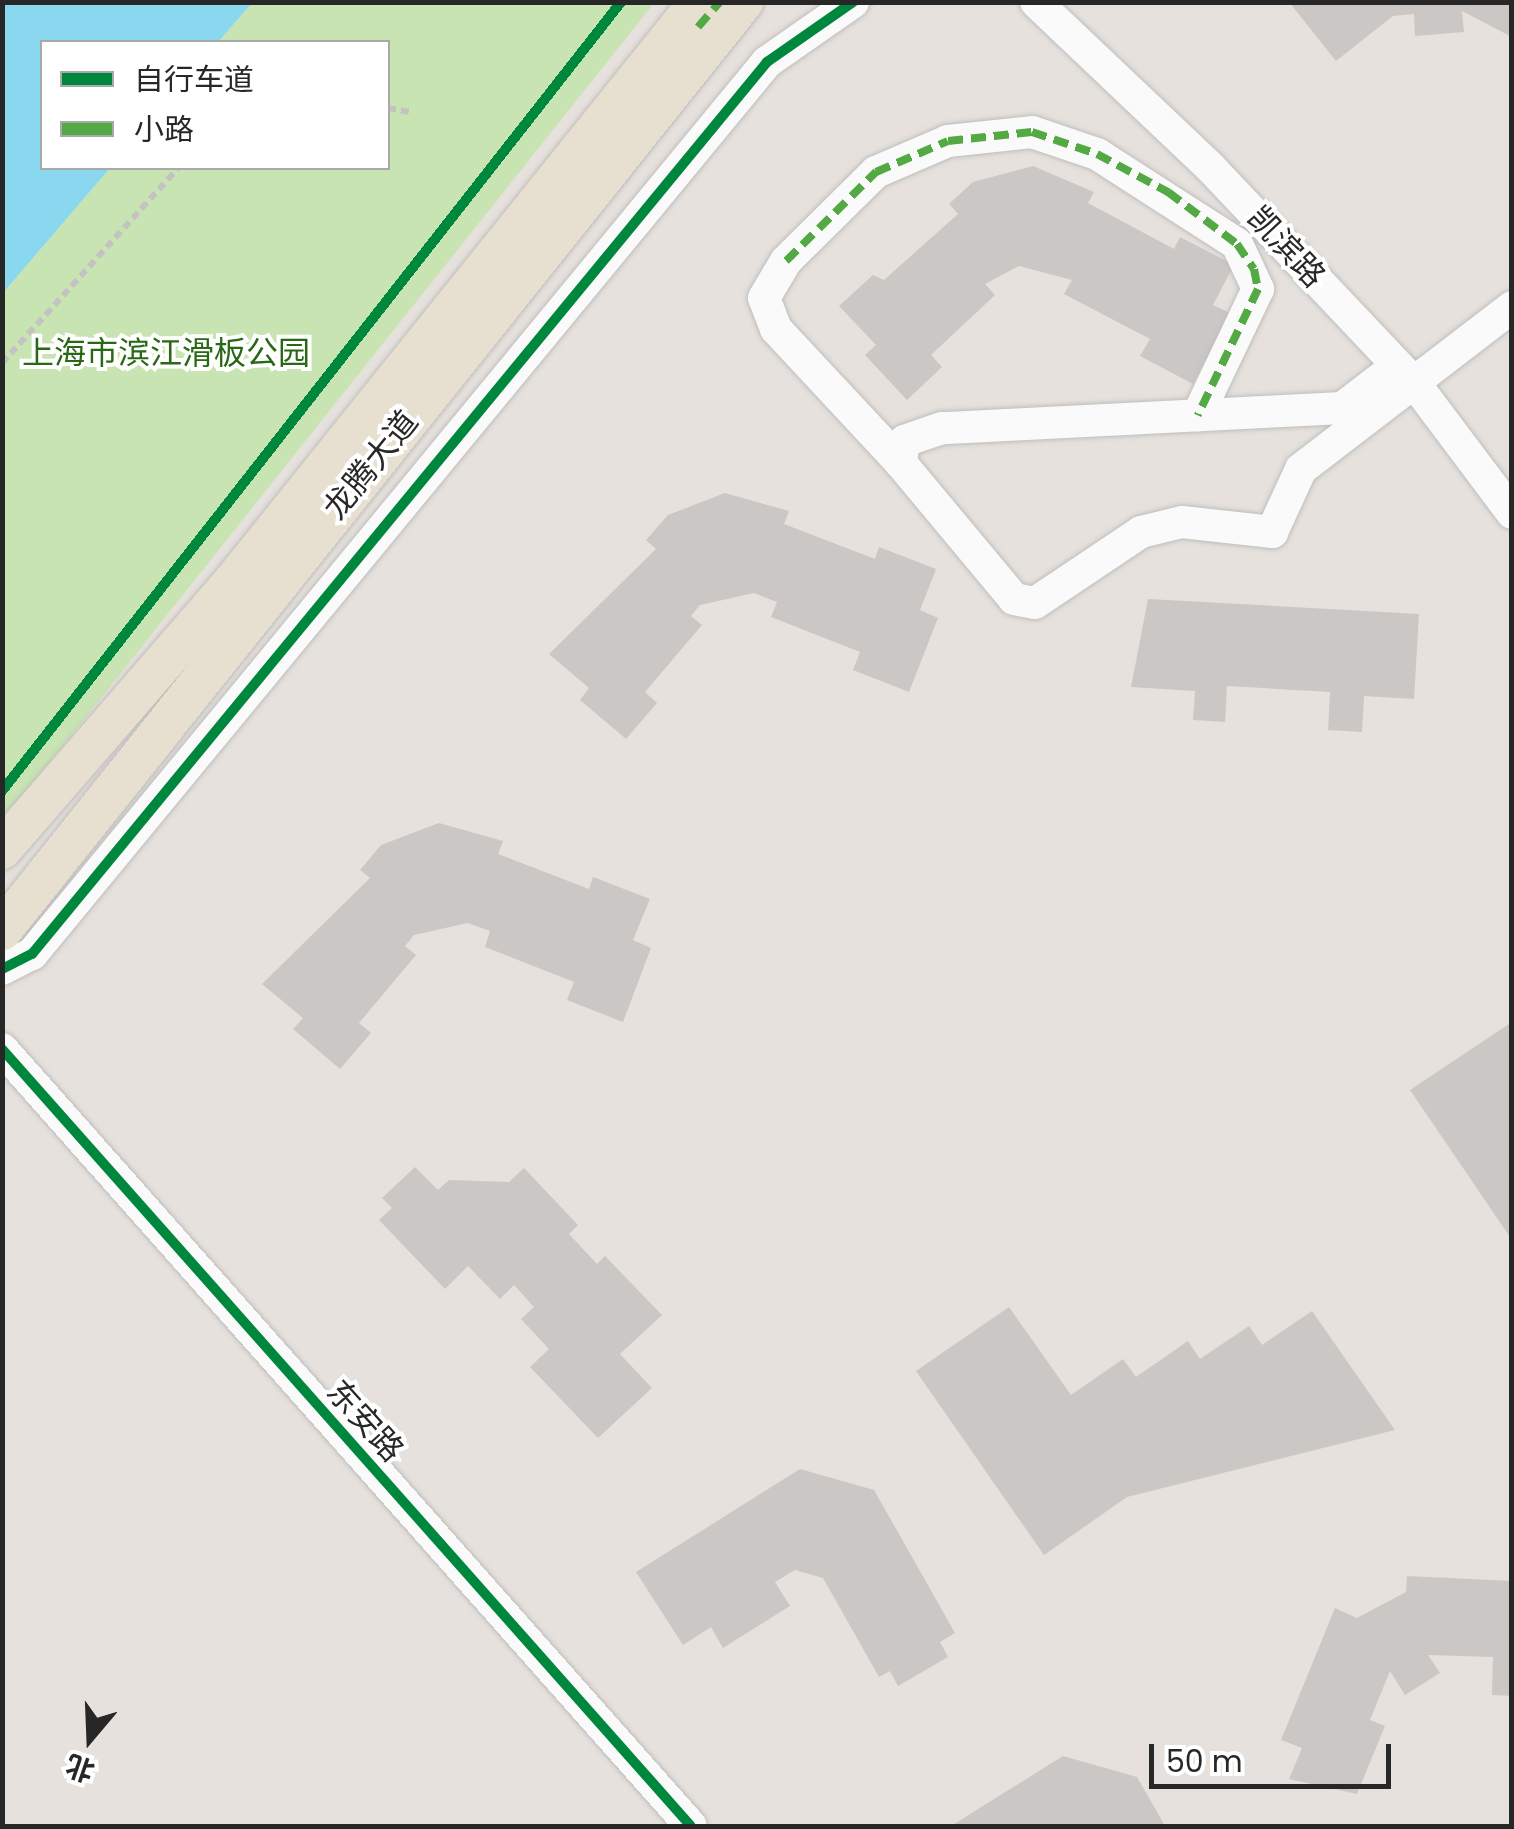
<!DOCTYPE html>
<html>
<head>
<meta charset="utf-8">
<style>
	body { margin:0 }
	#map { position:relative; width:1514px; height:1829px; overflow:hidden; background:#e6e1dc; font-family:Poppins,"Noto Sans SC",sans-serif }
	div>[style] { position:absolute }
	.green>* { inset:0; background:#c8e4b2 }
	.water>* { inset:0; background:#89d8ef }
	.building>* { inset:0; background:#cbc7c4 }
	.path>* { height:6px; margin-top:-3px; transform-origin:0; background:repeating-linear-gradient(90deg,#c4c3c2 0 8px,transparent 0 13px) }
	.roads { filter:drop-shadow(0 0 2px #bfbebe) drop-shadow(0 0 2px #bfbebe) }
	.minor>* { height:32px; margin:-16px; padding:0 16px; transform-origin:16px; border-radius:16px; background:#fbfafa }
	.major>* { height:40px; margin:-20px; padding:0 20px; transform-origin:20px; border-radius:20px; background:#e7e0d0 }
	.quiet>* { height:8px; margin-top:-4px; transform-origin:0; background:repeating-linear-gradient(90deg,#53aa44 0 15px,transparent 0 23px) }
	.cycleway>* { height:10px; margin:-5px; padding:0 5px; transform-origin:5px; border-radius:5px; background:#00873e }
	span { translate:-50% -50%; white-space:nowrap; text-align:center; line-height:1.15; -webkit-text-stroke:8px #fff; paint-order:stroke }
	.street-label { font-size:32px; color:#272727 }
	.park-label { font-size:32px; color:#296814 }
	.frame { position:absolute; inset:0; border:5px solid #272727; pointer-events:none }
	.legend { position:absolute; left:40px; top:40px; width:350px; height:130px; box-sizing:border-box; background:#fff; border:2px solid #a9a9a9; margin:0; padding:12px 18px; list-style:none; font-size:30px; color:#272727 }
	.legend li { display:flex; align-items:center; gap:20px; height:50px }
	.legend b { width:50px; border:2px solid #a9a9a9 }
	.north { position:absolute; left:40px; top:1689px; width:100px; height:100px; -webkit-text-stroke:8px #fff; paint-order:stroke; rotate:199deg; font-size:28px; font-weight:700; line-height:40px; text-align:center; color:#272727 }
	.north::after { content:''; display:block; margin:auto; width:35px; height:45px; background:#272727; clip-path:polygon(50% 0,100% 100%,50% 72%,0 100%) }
	.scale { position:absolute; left:1149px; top:1744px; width:242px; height:45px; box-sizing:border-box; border:5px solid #272727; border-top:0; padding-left:12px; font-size:30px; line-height:35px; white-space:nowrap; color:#272727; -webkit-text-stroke:8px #fff; paint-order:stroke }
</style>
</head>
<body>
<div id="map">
	<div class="green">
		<i style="clip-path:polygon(252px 3px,654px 3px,3px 821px,3px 293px,110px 168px,388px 168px,388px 42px,218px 42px)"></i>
	</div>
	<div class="water">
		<i style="clip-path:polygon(3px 2px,252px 3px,218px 42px,42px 42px,42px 168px,110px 168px,3px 293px)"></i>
	</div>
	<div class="building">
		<i style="clip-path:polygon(1289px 2px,1512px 2px,1512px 37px,1462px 11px,1464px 32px,1415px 36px,1414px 14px,1393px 16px,1336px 61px)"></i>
		<i style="clip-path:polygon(1033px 166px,1094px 192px,1088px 203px,1174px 249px,1180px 237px,1234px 265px,1213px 305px,1230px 313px,1193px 384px,1140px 356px,1150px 339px,1064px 294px,1072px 280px,1019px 266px,985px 284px,995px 295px,931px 355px,942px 367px,907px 400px,865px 355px,876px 345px,839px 306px,873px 275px,884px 280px,958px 214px,949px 204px,973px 182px)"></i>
		<i style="clip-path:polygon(725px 493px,789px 511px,784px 524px,875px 559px,879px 547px,936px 569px,920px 610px,938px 618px,909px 692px,853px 670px,860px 652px,771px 617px,777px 602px,754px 593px,700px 605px,691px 616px,702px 625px,645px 692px,657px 703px,626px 739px,580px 700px,589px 688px,549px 654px,656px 549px,646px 540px,668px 515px)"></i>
		<i style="clip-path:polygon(1148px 599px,1419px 614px,1414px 699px,1364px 696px,1362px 732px,1328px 730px,1330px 692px,1227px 686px,1225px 722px,1193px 720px,1195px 691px,1131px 687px)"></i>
		<i style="clip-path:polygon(439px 823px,503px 841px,498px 854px,589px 889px,593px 877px,650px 899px,633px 940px,651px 948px,623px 1022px,567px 1000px,574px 982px,485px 947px,490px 931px,468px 923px,414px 935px,405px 946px,416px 955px,359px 1023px,371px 1033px,340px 1069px,293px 1029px,303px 1018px,262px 984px,370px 878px,360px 870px,381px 845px)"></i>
		<i style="clip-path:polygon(1512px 1022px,1512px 1240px,1410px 1090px)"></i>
		<i style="clip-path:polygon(415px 1167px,438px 1190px,449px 1180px,509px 1182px,524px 1168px,578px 1225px,569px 1234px,597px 1264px,605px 1256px,662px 1315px,620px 1354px,652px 1388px,598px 1438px,530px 1367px,549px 1349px,521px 1319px,534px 1307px,514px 1285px,500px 1299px,468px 1266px,445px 1289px,379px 1220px,392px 1208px,382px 1198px)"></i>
		<i style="clip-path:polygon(1009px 1307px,1071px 1395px,1123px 1359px,1136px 1377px,1188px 1341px,1200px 1359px,1249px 1326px,1262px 1345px,1312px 1311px,1395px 1430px,1127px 1497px,1044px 1555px,916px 1371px)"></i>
		<i style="clip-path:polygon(800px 1469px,874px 1490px,955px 1633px,940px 1642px,948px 1657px,898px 1686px,890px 1671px,879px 1677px,823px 1578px,795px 1570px,775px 1582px,790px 1606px,723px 1648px,711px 1627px,683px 1645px,636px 1572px)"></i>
		<i style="clip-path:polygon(1407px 1576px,1512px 1581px,1512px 1696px,1492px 1695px,1493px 1657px,1428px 1655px,1440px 1673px,1405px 1695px,1390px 1671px,1370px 1720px,1385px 1726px,1357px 1794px,1289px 1779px,1302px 1748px,1281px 1740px,1335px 1608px,1357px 1618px,1406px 1592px)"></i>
		<i style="clip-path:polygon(1063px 1756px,1137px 1777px,1165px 1826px,951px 1826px)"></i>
	</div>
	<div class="path">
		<i style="left:388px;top:108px;width:23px;rotate:10deg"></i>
		<i style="left:2px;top:363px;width:263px;rotate:-47.9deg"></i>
	</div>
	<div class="roads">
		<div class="minor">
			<i style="left:1036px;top:2px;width:240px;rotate:43.5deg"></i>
			<i style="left:1210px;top:167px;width:300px;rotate:46.6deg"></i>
			<i style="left:1416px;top:385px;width:160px;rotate:53.1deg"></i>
			<i style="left:1397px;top:366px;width:69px;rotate:142.6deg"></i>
			<i style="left:1342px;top:408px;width:400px;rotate:177.1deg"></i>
			<i style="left:942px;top:428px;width:39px;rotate:161deg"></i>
			<i style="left:905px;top:441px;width:22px;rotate:103deg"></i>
			<i style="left:900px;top:462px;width:178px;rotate:50.2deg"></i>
			<i style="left:1014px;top:599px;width:21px;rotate:11deg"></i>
			<i style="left:1035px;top:603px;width:128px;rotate:-33.8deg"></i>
			<i style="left:1141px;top:532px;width:42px;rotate:-13.7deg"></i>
			<i style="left:1182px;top:522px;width:91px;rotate:6.3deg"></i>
			<i style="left:1272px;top:532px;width:69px;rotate:-65.3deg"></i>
			<i style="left:1301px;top:469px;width:266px;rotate:-37.5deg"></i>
			<i style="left:900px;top:462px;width:182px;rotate:-133deg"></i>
			<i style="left:776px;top:329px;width:33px;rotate:-111deg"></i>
			<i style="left:764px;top:298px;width:43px;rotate:-59.3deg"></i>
			<i style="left:786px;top:261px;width:127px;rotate:-44.7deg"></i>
			<i style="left:876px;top:172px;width:78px;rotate:-23.3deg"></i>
			<i style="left:948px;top:141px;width:84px;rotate:-6.1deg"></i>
			<i style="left:1032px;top:132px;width:69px;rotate:18.7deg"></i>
			<i style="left:1097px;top:154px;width:166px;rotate:32.7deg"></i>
			<i style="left:1237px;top:244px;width:50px;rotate:65deg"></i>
			<i style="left:1258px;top:289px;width:140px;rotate:115.5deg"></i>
			<i style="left:2px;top:969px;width:34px;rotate:-27deg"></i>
			<i style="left:32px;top:954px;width:1156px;rotate:-50.51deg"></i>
			<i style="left:767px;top:62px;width:105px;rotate:-34.9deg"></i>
			<i style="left:2px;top:1049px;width:1038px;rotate:48.44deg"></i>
		</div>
		<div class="major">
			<i style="left:2px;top:849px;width:354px;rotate:-49.1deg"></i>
			<i style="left:234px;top:581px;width:743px;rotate:-51.23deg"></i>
			<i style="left:2px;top:930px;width:1188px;rotate:-51.39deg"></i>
		</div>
	</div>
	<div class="quiet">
		<i style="left:698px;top:27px;width:33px;rotate:-49deg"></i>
		<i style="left:786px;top:261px;width:127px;rotate:-44.7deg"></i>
		<i style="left:876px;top:172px;width:78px;rotate:-23.3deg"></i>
		<i style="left:948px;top:141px;width:84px;rotate:-6.1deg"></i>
		<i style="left:1032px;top:132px;width:69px;rotate:18.7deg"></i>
		<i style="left:1097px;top:154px;width:81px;rotate:28.2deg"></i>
		<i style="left:1168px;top:192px;width:86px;rotate:37deg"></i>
		<i style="left:1237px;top:244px;width:30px;rotate:56deg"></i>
		<i style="left:1254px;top:269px;width:20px;rotate:79deg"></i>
		<i style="left:1258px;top:289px;width:140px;rotate:115.5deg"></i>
	</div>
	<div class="cycleway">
		<i style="left:2px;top:791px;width:1003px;rotate:-51.88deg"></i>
		<i style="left:2px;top:969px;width:34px;rotate:-27deg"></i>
		<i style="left:32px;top:954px;width:1156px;rotate:-50.51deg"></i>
		<i style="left:767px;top:62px;width:105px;rotate:-34.9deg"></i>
		<i style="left:2px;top:1049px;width:1038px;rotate:48.44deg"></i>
	</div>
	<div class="street-label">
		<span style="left:1286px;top:247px;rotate:47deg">凯滨路</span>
		<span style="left:371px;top:465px;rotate:-51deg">龙腾大道</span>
		<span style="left:365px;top:1421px;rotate:48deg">东安路</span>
	</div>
	<div class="park-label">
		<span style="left:166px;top:353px">上海市滨江滑板公园</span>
	</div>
	<div class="frame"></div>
	<ul class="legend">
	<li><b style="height:12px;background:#00873e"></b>自行车道</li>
	<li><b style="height:12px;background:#53aa44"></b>小路</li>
	</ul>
	<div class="north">北</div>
	<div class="scale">50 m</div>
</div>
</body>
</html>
